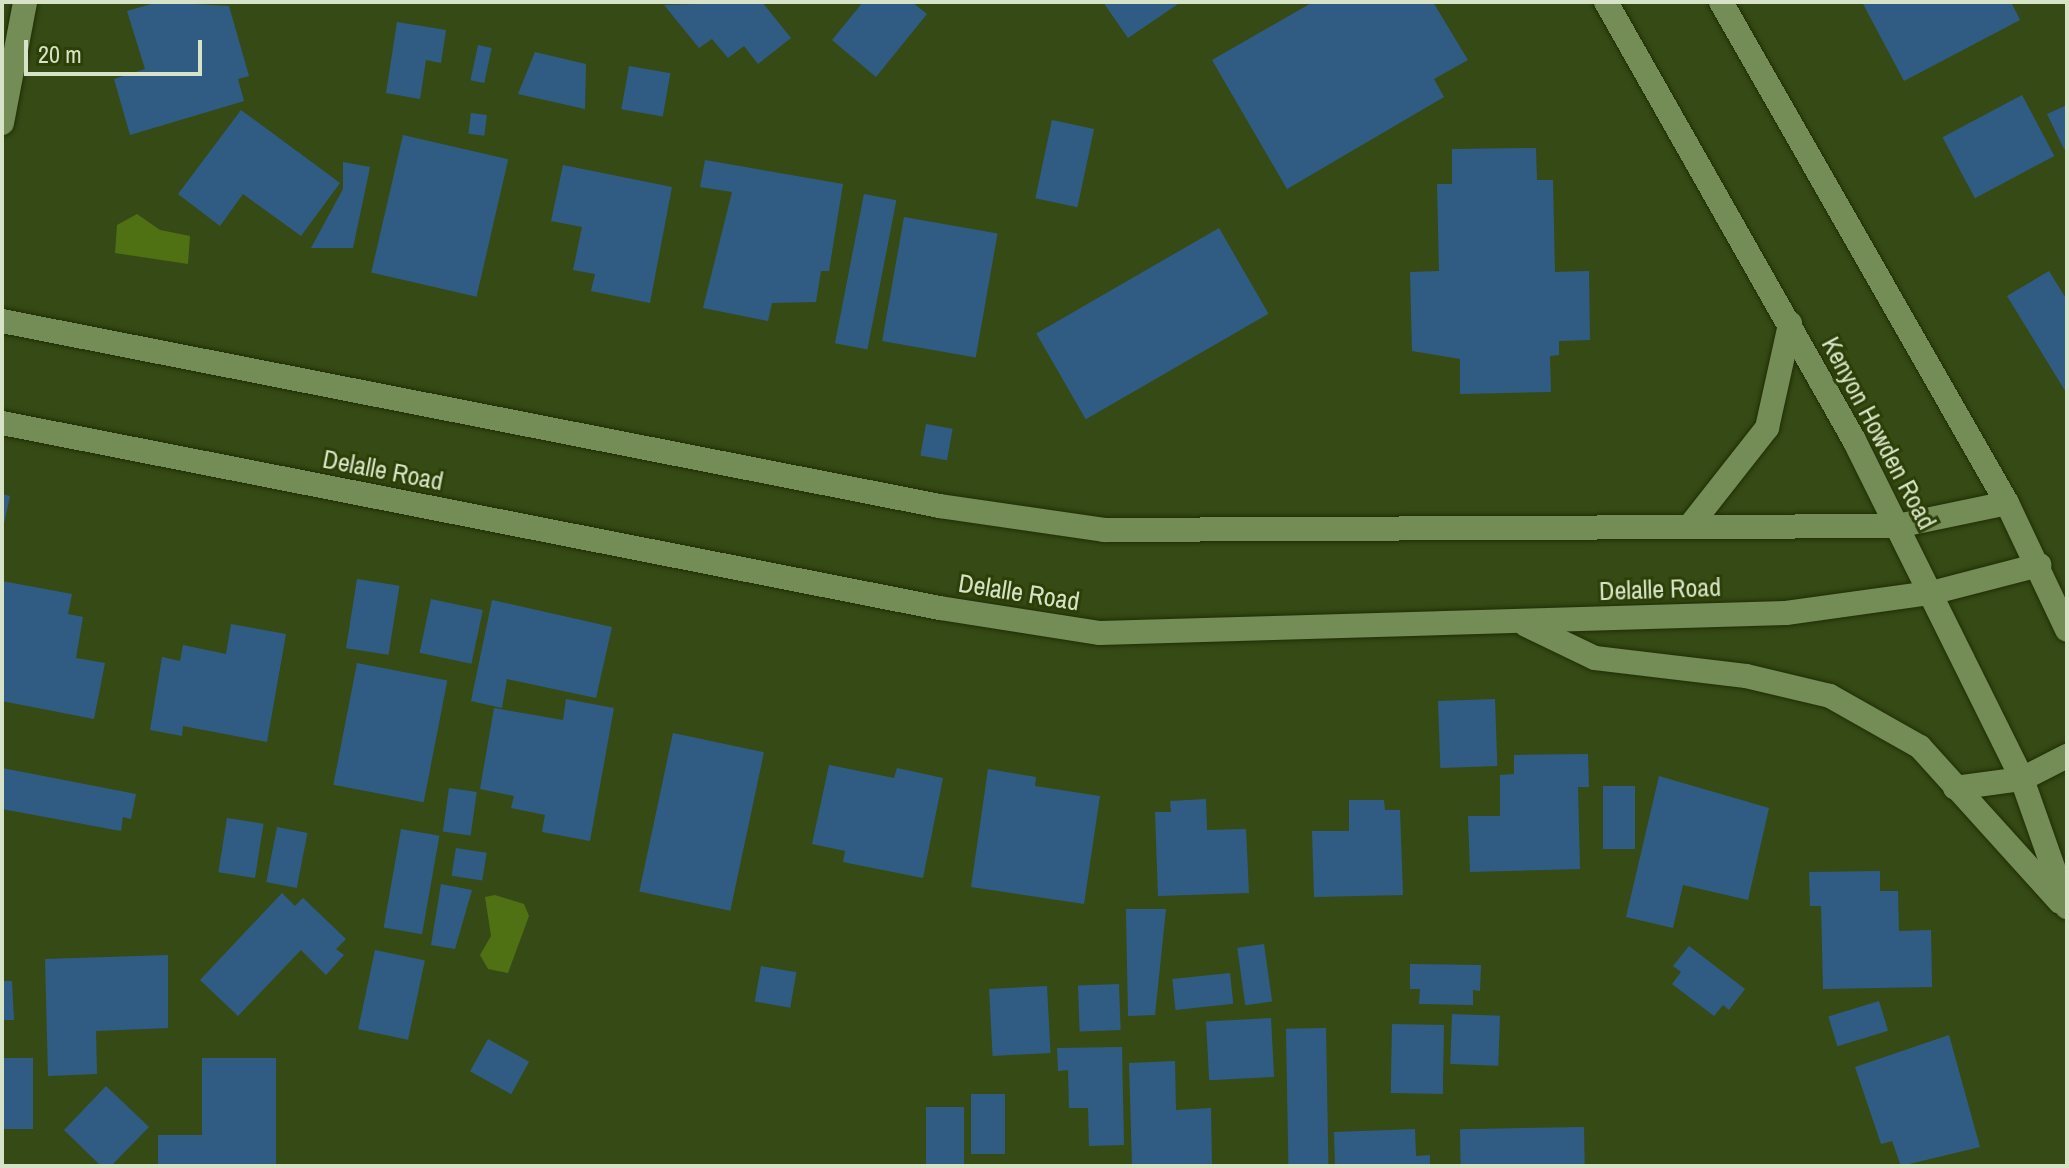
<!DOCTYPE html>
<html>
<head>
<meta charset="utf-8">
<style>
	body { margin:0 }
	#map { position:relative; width:2069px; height:1168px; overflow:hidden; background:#364a15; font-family:"Archivo Narrow",sans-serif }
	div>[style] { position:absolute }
	.water>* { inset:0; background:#507014 }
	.building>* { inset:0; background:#305c84; transform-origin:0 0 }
	.roads { filter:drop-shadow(0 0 2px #1f2e05) drop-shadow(0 0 2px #1f2e05) }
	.minor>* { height:24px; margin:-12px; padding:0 12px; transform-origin:12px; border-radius:12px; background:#748c56 }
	span { translate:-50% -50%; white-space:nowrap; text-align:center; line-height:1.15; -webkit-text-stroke:6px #2c3f07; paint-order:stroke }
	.street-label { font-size:26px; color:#d6e3c6 }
	.frame { position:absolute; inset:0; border:4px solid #d6e3c6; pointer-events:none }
	.scale { position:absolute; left:24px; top:40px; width:178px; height:36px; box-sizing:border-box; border:4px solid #d6e3c6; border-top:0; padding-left:10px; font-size:24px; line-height:28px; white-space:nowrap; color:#d6e3c6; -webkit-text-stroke:6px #2c3f07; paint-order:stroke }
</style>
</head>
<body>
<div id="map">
	<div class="water">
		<i style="clip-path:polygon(137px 214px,160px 230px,190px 236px,188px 264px,115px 253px,117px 225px)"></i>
		<i style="clip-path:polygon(495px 895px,524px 904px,529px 916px,508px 973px,488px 969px,480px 955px,491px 936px,485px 897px)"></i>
	</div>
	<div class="building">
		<i style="clip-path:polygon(158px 2px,229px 6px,249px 76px,238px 79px,244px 101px,130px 135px,114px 79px,145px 69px,127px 11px)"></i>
		<i style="clip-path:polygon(762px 2px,791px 38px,758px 64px,744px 46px,728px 58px,712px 39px,699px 48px,664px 5px)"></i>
		<i style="clip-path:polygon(863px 2px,912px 2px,927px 14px,876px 77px,832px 40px)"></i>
		<i style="clip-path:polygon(1103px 2px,1181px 2px,1128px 38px)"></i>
		<i style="clip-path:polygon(1313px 2px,1433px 2px,1468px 60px,1434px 79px,1444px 97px,1287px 189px,1212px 60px)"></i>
		<i style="clip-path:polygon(1862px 2px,2011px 2px,2020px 20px,1904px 81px)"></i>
		<i style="clip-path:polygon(397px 22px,446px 30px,441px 63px,426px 60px,420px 99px,386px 93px)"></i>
		<i style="left:478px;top:45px;width:14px;height:36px;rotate:12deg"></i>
		<i style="clip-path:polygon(535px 52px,586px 64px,585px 109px,518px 94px)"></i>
		<i style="left:629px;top:66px;width:42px;height:44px;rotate:10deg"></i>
		<i style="left:2022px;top:95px;width:69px;height:90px;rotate:62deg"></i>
		<i style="clip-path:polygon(2067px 105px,2067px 148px,2064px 149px,2047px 114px)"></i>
		<i style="clip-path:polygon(241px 110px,340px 183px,301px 236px,243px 194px,220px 226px,178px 194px)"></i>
		<i style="left:471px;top:113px;width:16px;height:21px;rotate:7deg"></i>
		<i style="left:1052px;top:120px;width:43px;height:80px;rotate:12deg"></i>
		<i style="left:403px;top:135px;width:108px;height:141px;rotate:13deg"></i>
		<i style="clip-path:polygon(1536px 148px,1537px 180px,1553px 180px,1555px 272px,1589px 271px,1590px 340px,1559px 341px,1559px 355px,1550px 356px,1551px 392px,1460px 394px,1460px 359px,1412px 351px,1410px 272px,1439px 271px,1437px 184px,1452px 184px,1452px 149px)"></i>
		<i style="clip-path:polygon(705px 160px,843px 184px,829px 271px,821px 271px,816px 302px,772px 303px,768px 321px,703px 308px,732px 192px,700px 187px)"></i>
		<i style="clip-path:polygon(343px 162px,370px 167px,353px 248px,311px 248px,343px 189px)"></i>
		<i style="clip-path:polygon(563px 165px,672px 187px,650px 303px,591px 291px,595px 274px,573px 270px,582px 227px,551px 221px)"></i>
		<i style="left:864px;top:194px;width:33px;height:152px;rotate:11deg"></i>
		<i style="left:904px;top:217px;width:95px;height:126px;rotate:10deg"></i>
		<i style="left:1219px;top:228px;width:99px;height:211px;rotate:60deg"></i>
		<i style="clip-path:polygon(2049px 271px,2067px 300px,2067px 394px,2007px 296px)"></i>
		<i style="left:926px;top:424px;width:27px;height:32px;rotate:10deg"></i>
		<i style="clip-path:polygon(2px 494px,10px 496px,3px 528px,2px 528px)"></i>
		<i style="left:357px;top:579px;width:43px;height:70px;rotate:9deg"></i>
		<i style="clip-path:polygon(2px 581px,72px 594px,68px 614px,83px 617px,76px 658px,105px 663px,94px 719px,2px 701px)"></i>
		<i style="left:431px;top:599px;width:53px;height:55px;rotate:12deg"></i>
		<i style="clip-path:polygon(492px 600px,612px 627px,596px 698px,507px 679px,502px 708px,471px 701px)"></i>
		<i style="clip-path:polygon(231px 624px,286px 634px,267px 742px,183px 726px,182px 736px,150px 730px,162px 657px,180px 661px,183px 645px,226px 654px)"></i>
		<i style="left:357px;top:663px;width:92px;height:124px;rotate:11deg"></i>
		<i style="clip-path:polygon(566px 699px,614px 708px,590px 841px,542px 832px,545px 815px,511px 808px,514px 796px,480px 789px,494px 708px,563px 720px)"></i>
		<i style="left:1495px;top:699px;width:67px;height:57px;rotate:88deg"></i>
		<i style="left:673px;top:733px;width:93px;height:162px;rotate:12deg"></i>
		<i style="clip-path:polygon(1588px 754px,1589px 787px,1578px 787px,1580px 869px,1470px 872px,1468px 816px,1500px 816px,1500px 775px,1514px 774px,1514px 755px)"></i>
		<i style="clip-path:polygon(829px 765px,894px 778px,897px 768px,943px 778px,923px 878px,843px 862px,845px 851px,812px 844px)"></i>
		<i style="clip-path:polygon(2px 768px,136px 794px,131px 819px,123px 817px,121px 831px,2px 809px)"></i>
		<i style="clip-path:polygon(988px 769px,1036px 777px,1035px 786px,1100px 796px,1084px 904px,971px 887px)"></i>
		<i style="clip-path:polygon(1659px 776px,1769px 808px,1748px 900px,1683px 885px,1673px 928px,1626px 917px)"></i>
		<i style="left:1635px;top:786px;width:63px;height:32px;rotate:90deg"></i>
		<i style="left:449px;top:788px;width:28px;height:44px;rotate:8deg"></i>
		<i style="clip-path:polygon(1206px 799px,1207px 830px,1246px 829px,1249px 893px,1158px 896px,1155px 812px,1171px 812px,1170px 801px)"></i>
		<i style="clip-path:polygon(1349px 800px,1384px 800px,1385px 810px,1400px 810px,1403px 895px,1314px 897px,1312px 831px,1349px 831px)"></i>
		<i style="left:227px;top:818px;width:37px;height:55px;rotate:9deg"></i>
		<i style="left:277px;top:827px;width:31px;height:56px;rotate:11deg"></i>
		<i style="left:401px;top:829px;width:39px;height:100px;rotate:10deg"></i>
		<i style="left:456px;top:848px;width:31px;height:28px;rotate:9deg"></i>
		<i style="clip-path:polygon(1880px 871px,1880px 891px,1898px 891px,1899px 931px,1931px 930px,1932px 987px,1823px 989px,1821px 906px,1810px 906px,1809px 872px)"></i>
		<i style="clip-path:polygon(441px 884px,472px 890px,455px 949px,431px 945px)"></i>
		<i style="clip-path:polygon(282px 893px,295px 906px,303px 898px,346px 939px,336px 949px,344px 955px,326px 975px,301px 950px,238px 1016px,200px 980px)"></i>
		<i style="clip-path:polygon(1126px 909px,1166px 909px,1155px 1015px,1128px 1016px)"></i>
		<i style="left:1264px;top:944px;width:58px;height:27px;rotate:82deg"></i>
		<i style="clip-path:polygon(1689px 946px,1745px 989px,1729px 1010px,1723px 1005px,1714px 1016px,1672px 984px,1681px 972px,1673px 966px)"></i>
		<i style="left:375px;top:950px;width:51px;height:81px;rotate:12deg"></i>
		<i style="clip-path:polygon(168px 955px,168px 1028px,96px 1031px,97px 1074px,48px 1076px,45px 959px)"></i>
		<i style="clip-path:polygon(1410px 964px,1481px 965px,1480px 991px,1473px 990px,1473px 1005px,1419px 1004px,1420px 989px,1410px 989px)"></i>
		<i style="left:761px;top:966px;width:36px;height:36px;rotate:10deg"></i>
		<i style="left:1230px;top:973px;width:31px;height:58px;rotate:84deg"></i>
		<i style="clip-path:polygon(2px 981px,12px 981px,14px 1020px,2px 1020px)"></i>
		<i style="left:1119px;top:984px;width:46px;height:41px;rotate:88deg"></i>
		<i style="left:1047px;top:986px;width:67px;height:58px;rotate:87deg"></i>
		<i style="left:1879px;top:1001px;width:31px;height:53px;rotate:73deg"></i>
		<i style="left:1452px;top:1014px;width:48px;height:50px;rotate:2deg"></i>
		<i style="left:1271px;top:1018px;width:59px;height:65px;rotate:87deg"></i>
		<i style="left:1392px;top:1024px;width:52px;height:69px;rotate:1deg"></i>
		<i style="left:1326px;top:1028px;width:138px;height:40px;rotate:89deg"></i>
		<i style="clip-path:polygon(1949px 1035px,1980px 1147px,1901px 1166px,1892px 1141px,1881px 1144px,1855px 1067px)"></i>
		<i style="left:488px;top:1039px;width:47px;height:37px;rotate:29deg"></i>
		<i style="clip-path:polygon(1122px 1047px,1124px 1145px,1089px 1146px,1088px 1108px,1069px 1108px,1068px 1070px,1058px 1071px,1057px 1048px)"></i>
		<i style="left:2px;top:1058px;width:31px;height:71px"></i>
		<i style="clip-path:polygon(202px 1058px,276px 1058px,276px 1166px,158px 1166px,158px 1135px,202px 1135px)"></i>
		<i style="clip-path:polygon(1175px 1061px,1176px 1110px,1211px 1108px,1212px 1166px,1132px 1166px,1129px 1063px)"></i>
		<i style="clip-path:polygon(106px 1086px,149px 1127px,111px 1166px,101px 1166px,64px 1130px)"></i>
		<i style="left:971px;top:1094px;width:34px;height:60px"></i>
		<i style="left:926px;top:1107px;width:38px;height:59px"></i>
		<i style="left:1584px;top:1127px;width:39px;height:124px;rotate:89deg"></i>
		<i style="clip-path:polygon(1415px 1129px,1416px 1156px,1430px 1155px,1430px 1166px,1335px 1166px,1334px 1132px)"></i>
	</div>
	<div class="roads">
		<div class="minor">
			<i style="left:1606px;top:2px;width:503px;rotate:60.48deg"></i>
			<i style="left:1854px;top:440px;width:378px;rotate:63.6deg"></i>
			<i style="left:2022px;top:779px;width:136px;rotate:70.6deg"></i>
			<i style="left:1721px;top:2px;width:577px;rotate:60.28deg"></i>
			<i style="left:2007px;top:503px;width:140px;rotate:64.7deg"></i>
			<i style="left:2px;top:123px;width:123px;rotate:-79.2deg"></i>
			<i style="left:2px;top:321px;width:956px;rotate:11.16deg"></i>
			<i style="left:940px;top:506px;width:166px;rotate:8.3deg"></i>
			<i style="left:1104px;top:530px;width:793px;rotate:-0.29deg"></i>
			<i style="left:1897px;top:526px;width:112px;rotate:-11.8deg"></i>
			<i style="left:2px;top:423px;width:956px;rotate:11.16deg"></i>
			<i style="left:940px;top:608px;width:162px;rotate:8.9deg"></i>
			<i style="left:1100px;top:633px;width:686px;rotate:-1.67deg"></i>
			<i style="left:1786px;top:613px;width:146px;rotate:-7.9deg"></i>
			<i style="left:1931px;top:593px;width:112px;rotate:-14.5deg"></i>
			<i style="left:1693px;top:522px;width:120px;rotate:-51.8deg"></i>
			<i style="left:1767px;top:428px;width:107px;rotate:-77.5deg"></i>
			<i style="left:1526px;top:625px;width:76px;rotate:25.6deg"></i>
			<i style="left:1595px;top:658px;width:152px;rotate:6.8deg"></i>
			<i style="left:1746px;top:676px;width:86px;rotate:13.4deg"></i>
			<i style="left:1830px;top:696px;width:103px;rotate:29.5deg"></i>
			<i style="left:1920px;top:747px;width:209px;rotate:47.9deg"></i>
			<i style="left:1955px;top:788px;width:68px;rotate:-7.7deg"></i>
			<i style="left:2022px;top:779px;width:51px;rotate:-27.1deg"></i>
		</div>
	</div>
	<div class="street-label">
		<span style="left:1879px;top:433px;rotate:62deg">Kenyon Howden Road</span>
		<span style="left:383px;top:470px;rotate:11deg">Delalle Road</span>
		<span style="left:1660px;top:589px;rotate:-2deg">Delalle Road</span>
		<span style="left:1019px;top:592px;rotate:9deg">Delalle Road</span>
	</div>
	<div class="frame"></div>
	<div class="scale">20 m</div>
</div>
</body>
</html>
